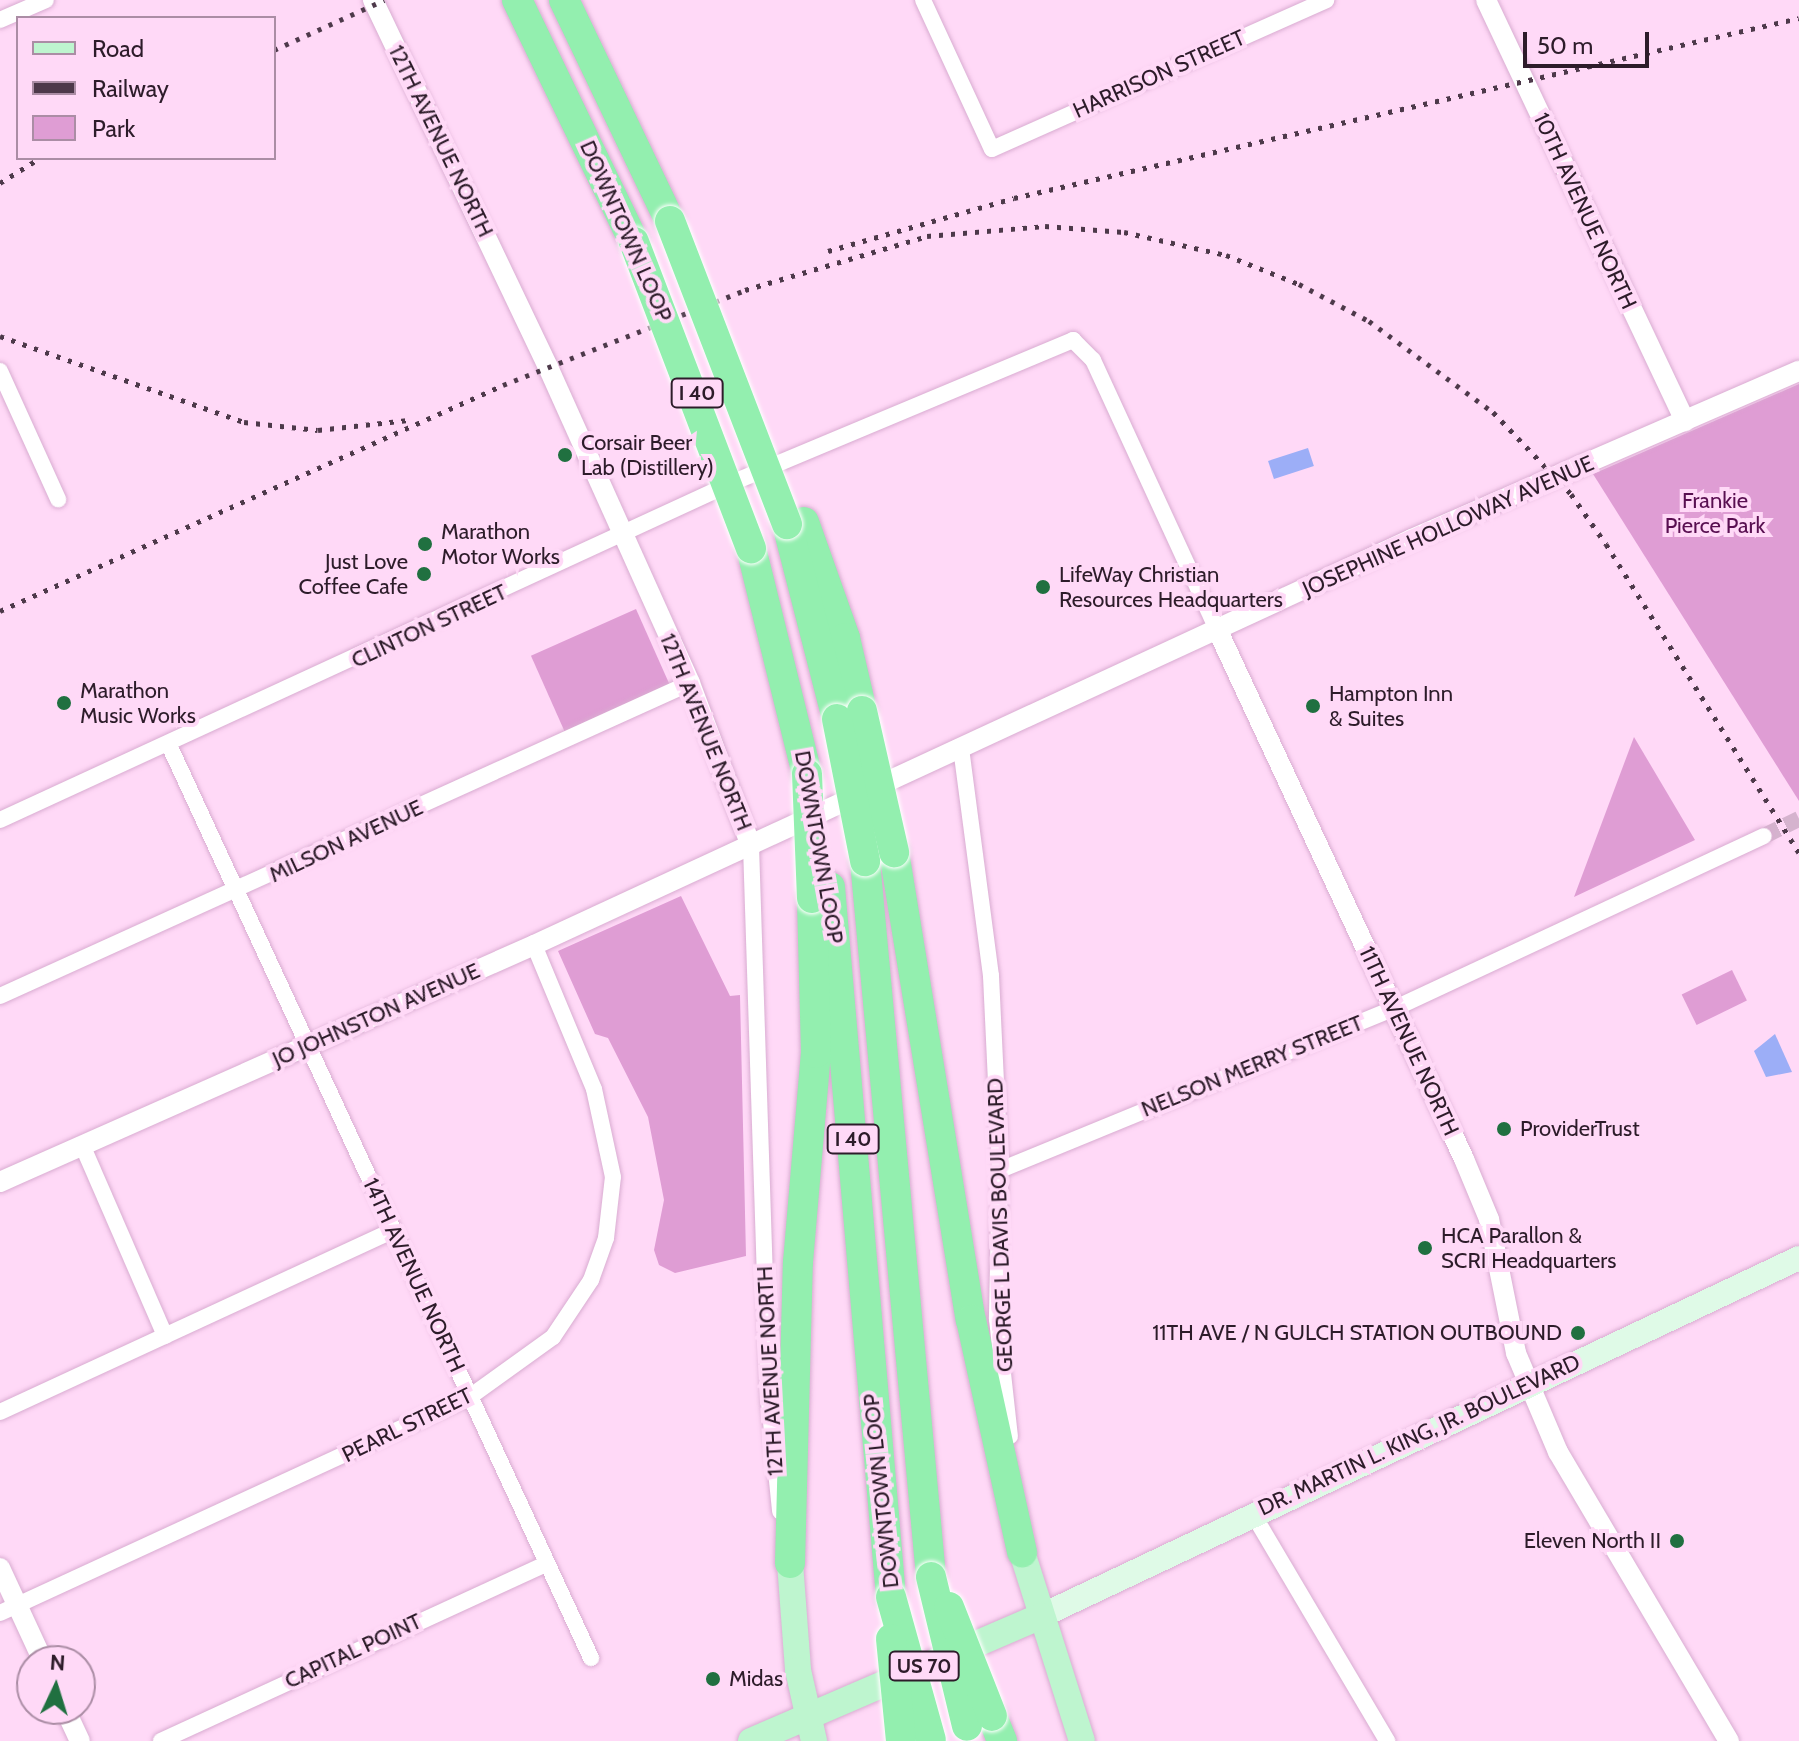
<!DOCTYPE html>
<html>
<head>
<meta charset="utf-8">
<style>
	body { margin:0 }
	#map { position:relative; width:1799px; height:1741px; overflow:hidden; background:#ffd9f7; font-family:Cabin,sans-serif }
	div>[style] { position:absolute }
	.green>* { inset:0; background:#df9dd4; transform-origin:0 0 }
	.water>* { inset:0; background:#9caef7; transform-origin:0 0 }
	.minor-tunnel>* { height:16px; margin-top:-8px; transform-origin:0; background:repeating-linear-gradient(90deg,#d5b3ce 0 16px,transparent 0 24px) }
	.roads { filter:drop-shadow(0 0 2px #d9acd1) drop-shadow(0 0 2px #d9acd1) }
	.minor>* { height:16px; margin:-8px; padding:0 8px; transform-origin:8px; border-radius:8px; background:#fff }
	.tertiary>* { height:20px; margin:-10px; padding:0 10px; transform-origin:10px; border-radius:10px; background:#fff }
	.secondary>* { height:24px; margin:-12px; padding:0 12px; transform-origin:12px; border-radius:12px; background:#dffae7 }
	.primary>* { height:26px; margin:-13px; padding:0 13px; transform-origin:13px; border-radius:13px; background:#bef5cf }
	.motorway>* { height:30px; margin:-15px; padding:0 15px; transform-origin:15px; border-radius:15px; background:#93efaf }
	.rail>* { height:5px; margin-top:-2.5px; transform-origin:0; background:repeating-linear-gradient(90deg,#4d394a 0 4px,transparent 0 12px) }
	.bridges { filter:drop-shadow(0 0 2px #fff) drop-shadow(0 0 2px #fff) }
	.motorway-bridge>* { height:30px; margin:-15px; padding:0 15px; transform-origin:15px; border-radius:15px; background:#93efaf }
	.dots>* { width:22px; height:22px; translate:-50% -50%; box-sizing:border-box; border:4px solid #ffd9f7; border-radius:50% }
	span { translate:-50% -50%; white-space:nowrap; text-align:center; line-height:1.15; -webkit-text-stroke:8px #ffd9f7; paint-order:stroke }
	.shield-label span { padding:2px 6px; background:#ffd9f7; border:2px solid; border-radius:6px; -webkit-text-stroke-width:0 }
	.shield-label { font-size:20px; color:#2d1c2a; font-weight:700 }
	.street-label { font-size:22px; color:#2d1c2a }
	.poi-label { font-size:22px; color:#2d1c2a }
	.left { translate:0 -50%; text-align:left }
	.right { translate:-100% -50%; text-align:right }
	.park-label { font-size:22px; color:#590f51 }
	.legend { position:absolute; left:16px; top:16px; width:260px; height:144px; box-sizing:border-box; background:#ffd9f7; border:2px solid #ab8da5; margin:0; padding:10px 14px; list-style:none; font-size:24px; color:#2d1c2a }
	.legend li { display:flex; align-items:center; gap:16px; height:40px }
	.legend b { width:40px; border:2px solid #ab8da5 }
	.north { position:absolute; left:16px; top:1645px; width:80px; height:80px; box-sizing:border-box; background:#ffd9f7; border:2px solid #ab8da5; border-radius:50%; rotate:4deg; font-size:22px; font-weight:700; line-height:32px; text-align:center; color:#2d1c2a }
	.north::after { content:''; display:block; margin:auto; width:28px; height:36px; background:#207040; clip-path:polygon(50% 0,100% 100%,50% 72%,0 100%) }
	.scale { position:absolute; left:1523px; top:32px; width:126px; height:36px; box-sizing:border-box; border:4px solid #2d1c2a; border-top:0; padding-left:10px; font-size:24px; line-height:28px; white-space:nowrap; color:#2d1c2a; -webkit-text-stroke:6px #ffd9f7; paint-order:stroke }
</style>
</head>
<body>
<div id="map">
	<div class="green">
		<i style="clip-path:polygon(1799px 384px,1799px 801px,1593px 474px)"></i>
		<i style="left:636px;top:609px;width:85px;height:115px;rotate:66deg"></i>
		<i style="clip-path:polygon(1634px 737px,1695px 840px,1574px 897px)"></i>
		<i style="clip-path:polygon(681px 896px,730px 996px,740px 995px,746px 1256px,675px 1273px,659px 1265px,654px 1250px,664px 1200px,648px 1117px,608px 1038px,595px 1034px,558px 951px)"></i>
		<i style="left:1732px;top:970px;width:34px;height:56px;rotate:64deg"></i>
	</div>
	<div class="water">
		<i style="left:1308px;top:448px;width:19px;height:42px;rotate:72deg"></i>
		<i style="clip-path:polygon(1775px 1034px,1792px 1072px,1766px 1077px,1754px 1051px)"></i>
	</div>
	<div class="minor-tunnel">
		<i style="left:1764px;top:836px;width:39px;rotate:-26deg"></i>
	</div>
	<div class="roads">
		<div class="minor">
			<i style="left:923px;top:0;width:164px;rotate:65.2deg"></i>
			<i style="left:992px;top:149px;width:366px;rotate:-24deg"></i>
			<i style="left:0;top:20px;width:50px;rotate:-23.5deg"></i>
			<i style="left:0;top:371px;width:141px;rotate:65.6deg"></i>
			<i style="left:169px;top:745px;width:1006px;rotate:65.19deg"></i>
			<i style="left:961px;top:748px;width:230px;rotate:82.5deg"></i>
			<i style="left:991px;top:976px;width:194px;rotate:87.3deg"></i>
			<i style="left:1000px;top:1170px;width:149px;rotate:91.2deg"></i>
			<i style="left:997px;top:1319px;width:118px;rotate:83.7deg"></i>
			<i style="left:0;top:820px;width:808px;rotate:-24.73deg"></i>
			<i style="left:734px;top:482px;width:368px;rotate:-22.7deg"></i>
			<i style="left:1073px;top:340px;width:28px;rotate:45deg"></i>
			<i style="left:1093px;top:360px;width:296px;rotate:65.3deg"></i>
			<i style="left:751px;top:846px;width:556px;rotate:88.15deg"></i>
			<i style="left:769px;top:1402px;width:110px;rotate:84.2deg"></i>
			<i style="left:0;top:996px;width:758px;rotate:-24.4deg"></i>
			<i style="left:83px;top:1147px;width:206px;rotate:66.5deg"></i>
			<i style="left:1000px;top:1170px;width:425px;rotate:-22.3deg"></i>
			<i style="left:1393px;top:1009px;width:409px;rotate:-25deg"></i>
			<i style="left:0;top:1412px;width:433px;rotate:-24.8deg"></i>
			<i style="left:1253px;top:1514px;width:264px;rotate:59.4deg"></i>
			<i style="left:0;top:1613px;width:519px;rotate:-24.74deg"></i>
			<i style="left:471px;top:1396px;width:101px;rotate:-35.7deg"></i>
			<i style="left:553px;top:1337px;width:69px;rotate:-56.3deg"></i>
			<i style="left:591px;top:1280px;width:45px;rotate:-70.3deg"></i>
			<i style="left:606px;top:1238px;width:61px;rotate:-83.5deg"></i>
			<i style="left:613px;top:1177px;width:90px;rotate:-102.2deg"></i>
			<i style="left:594px;top:1089px;width:156px;rotate:-112.6deg"></i>
			<i style="left:161px;top:1741px;width:424px;rotate:-24.7deg"></i>
		</div>
		<div class="tertiary">
			<i style="left:373px;top:0;width:407px;rotate:64.5deg"></i>
			<i style="left:548px;top:367px;width:346px;rotate:65.8deg"></i>
			<i style="left:690px;top:683px;width:174px;rotate:69.5deg"></i>
			<i style="left:1486px;top:0;width:466px;rotate:64.7deg"></i>
			<i style="left:1217px;top:629px;width:585px;rotate:65.01deg"></i>
			<i style="left:1464px;top:1159px;width:65px;rotate:67.4deg"></i>
			<i style="left:1489px;top:1219px;width:137px;rotate:78.6deg"></i>
			<i style="left:1516px;top:1353px;width:108px;rotate:67deg"></i>
			<i style="left:1558px;top:1452px;width:336px;rotate:59.4deg"></i>
			<i style="left:0;top:1182px;width:584px;rotate:-23.93deg"></i>
			<i style="left:534px;top:945px;width:967px;rotate:-24.82deg"></i>
			<i style="left:1412px;top:539px;width:422px;rotate:-23.5deg"></i>
			<i style="left:0;top:1568px;width:102px;rotate:65.2deg"></i>
			<i style="left:65px;top:1709px;width:35px;rotate:65deg"></i>
		</div>
		<div class="secondary">
			<i style="left:1041px;top:1616px;width:838px;rotate:-25.28deg"></i>
		</div>
		<div class="primary">
			<i style="left:1022px;top:1552px;width:198px;rotate:72.4deg"></i>
			<i style="left:790px;top:1563px;width:107px;rotate:85.7deg"></i>
			<i style="left:798px;top:1670px;width:73px;rotate:77.3deg"></i>
			<i style="left:751px;top:1741px;width:316px;rotate:-23.3deg"></i>
		</div>
		<div class="motorway">
			<i style="left:517px;top:0;width:269px;rotate:64.2deg"></i>
			<i style="left:564px;top:0;width:245px;rotate:64.4deg"></i>
			<i style="left:804px;top:522px;width:123px;rotate:70.5deg"></i>
			<i style="left:845px;top:638px;width:75px;rotate:76.9deg"></i>
			<i style="left:787px;top:524px;width:201px;rotate:75.6deg"></i>
			<i style="left:751px;top:548px;width:233px;rotate:76.1deg"></i>
			<i style="left:894px;top:852px;width:474px;rotate:80.7deg"></i>
			<i style="left:971px;top:1320px;width:238px;rotate:77.6deg"></i>
			<i style="left:865px;top:861px;width:719px;rotate:84.73deg"></i>
			<i style="left:830px;top:887px;width:713px;rotate:85.09deg"></i>
			<i style="left:790px;top:1563px;width:301px;rotate:-88.5deg"></i>
			<i style="left:798px;top:1262px;width:210px;rotate:-85.1deg"></i>
			<i style="left:816px;top:1053px;width:155px;rotate:-91.5deg"></i>
			<i style="left:992px;top:1716px;width:27px;rotate:68deg"></i>
		</div>
	</div>
	<div class="rail">
		<i style="left:274px;top:50px;width:121px;rotate:-24.4deg"></i>
		<i style="left:0;top:183px;width:47px;rotate:-32deg"></i>
		<i style="left:828px;top:251px;width:193px;rotate:-15.9deg"></i>
		<i style="left:1014px;top:198px;width:805px;rotate:-12.91deg"></i>
		<i style="left:0;top:336px;width:259px;rotate:19.4deg"></i>
		<i style="left:244px;top:422px;width:74px;rotate:6.2deg"></i>
		<i style="left:318px;top:430px;width:91px;rotate:-6.3deg"></i>
		<i style="left:0;top:611px;width:551px;rotate:-24.19deg"></i>
		<i style="left:503px;top:385px;width:260px;rotate:-21.4deg"></i>
		<i style="left:745px;top:290px;width:190px;rotate:-16.5deg"></i>
		<i style="left:927px;top:236px;width:118px;rotate:-4.8deg"></i>
		<i style="left:1045px;top:226px;width:79px;rotate:4.3deg"></i>
		<i style="left:1124px;top:232px;width:105px;rotate:12.7deg"></i>
		<i style="left:1226px;top:255px;width:79px;rotate:21.7deg"></i>
		<i style="left:1299px;top:284px;width:79px;rotate:27.9deg"></i>
		<i style="left:1369px;top:321px;width:154px;rotate:36.3deg"></i>
		<i style="left:1493px;top:412px;width:113px;rotate:46.4deg"></i>
		<i style="left:1571px;top:494px;width:61px;rotate:55deg"></i>
		<i style="left:1606px;top:544px;width:364px;rotate:58deg"></i>
	</div>
	<div class="bridges">
		<div class="motorway-bridge">
			<i style="left:670px;top:221px;width:325px;rotate:68.9deg"></i>
			<i style="left:634px;top:242px;width:328px;rotate:69.1deg"></i>
			<i style="left:862px;top:711px;width:145px;rotate:77.2deg"></i>
			<i style="left:837px;top:719px;width:145px;rotate:78.8deg"></i>
			<i style="left:807px;top:774px;width:124px;rotate:87.7deg"></i>
			<i style="left:931px;top:1577px;width:153px;rotate:76.4deg"></i>
			<i style="left:891px;top:1597px;width:148px;rotate:74.4deg"></i>
			<i style="left:949px;top:1607px;width:117px;rotate:68.5deg"></i>
			<i style="left:891px;top:1639px;width:102px;rotate:84.4deg"></i>
		</div>
	</div>
	<div class="dots">
		<i style="left:565px;top:455px;background:#207040"></i>
		<i style="left:425px;top:544px;background:#207040"></i>
		<i style="left:424px;top:574px;background:#207040"></i>
		<i style="left:1043px;top:587px;background:#207040"></i>
		<i style="left:64px;top:703px;background:#207040"></i>
		<i style="left:1313px;top:706px;background:#207040"></i>
		<i style="left:1504px;top:1129px;background:#207040"></i>
		<i style="left:1425px;top:1248px;background:#207040"></i>
		<i style="left:1578px;top:1333px;background:#207040"></i>
		<i style="left:1677px;top:1541px;background:#207040"></i>
		<i style="left:713px;top:1679px;background:#207040"></i>
	</div>
	<div class="shield-label">
		<span style="left:697px;top:393px">I 40</span>
		<span style="left:853px;top:1139px">I 40</span>
		<span style="left:924px;top:1666px">US 70</span>
	</div>
	<div class="street-label">
		<span style="left:1159px;top:74px;rotate:-24deg">HARRISON STREET</span>
		<span style="left:441px;top:141px;rotate:64deg">12TH AVENUE NORTH</span>
		<span style="left:1585px;top:211px;rotate:65deg">10TH AVENUE NORTH</span>
		<span style="left:626px;top:231px;rotate:66deg">DOWNTOWN LOOP</span>
		<span style="left:1448px;top:526px;rotate:-24deg">JOSEPHINE HOLLOWAY AVENUE</span>
		<span style="left:429px;top:626px;rotate:-25deg">CLINTON STREET</span>
		<span style="left:706px;top:732px;rotate:68deg">12TH AVENUE NORTH</span>
		<span style="left:346px;top:841px;rotate:-25deg">MILSON AVENUE</span>
		<span style="left:819px;top:847px;rotate:80deg">DOWNTOWN LOOP</span>
		<span style="left:376px;top:1015px;rotate:-24deg">JO JOHNSTON AVENUE</span>
		<span style="left:1409px;top:1041px;rotate:65deg">11TH AVENUE NORTH</span>
		<span style="left:1252px;top:1066px;rotate:-22deg">NELSON MERRY STREET</span>
		<span style="left:1000px;top:1225px;rotate:-92deg">GEORGE L DAVIS BOULEVARD</span>
		<span style="left:414px;top:1275px;rotate:65deg">14TH AVENUE NORTH</span>
		<span style="left:770px;top:1371px;rotate:-93deg">12TH AVENUE NORTH</span>
		<span style="left:407px;top:1425px;rotate:-26deg">PEARL STREET</span>
		<span style="left:1419px;top:1435px;rotate:-25deg">DR. MARTIN L. KING, JR. BOULEVARD</span>
		<span style="left:881px;top:1491px;rotate:-96deg">DOWNTOWN LOOP</span>
		<span style="left:353px;top:1651px;rotate:-25deg">CAPITAL POINT</span>
	</div>
	<div class="poi-label">
		<span class="left" style="left:581px;top:455px">Corsair Beer<br>Lab (Distillery)</span>
		<span class="left" style="left:441px;top:544px">Marathon<br>Motor Works</span>
		<span class="right" style="left:408px;top:574px">Just Love<br>Coffee Cafe</span>
		<span class="left" style="left:1059px;top:587px">LifeWay Christian<br>Resources Headquarters</span>
		<span class="left" style="left:80px;top:703px">Marathon<br>Music Works</span>
		<span class="left" style="left:1329px;top:706px">Hampton Inn<br>&amp; Suites</span>
		<span class="left" style="left:1520px;top:1129px">ProviderTrust</span>
		<span class="left" style="left:1441px;top:1248px">HCA Parallon &amp;<br>SCRI Headquarters</span>
		<span class="right" style="left:1562px;top:1333px">11TH AVE / N GULCH STATION OUTBOUND</span>
		<span class="right" style="left:1661px;top:1541px">Eleven North II</span>
		<span class="left" style="left:729px;top:1679px">Midas</span>
	</div>
	<div class="park-label">
		<span style="left:1715px;top:513px">Frankie<br>Pierce Park</span>
	</div>
	<ul class="legend">
	<li><b style="height:10px;background:#bef5cf"></b>Road</li>
	<li><b style="height:10px;background:#4d394a"></b>Railway</li>
	<li><b style="height:22px;background:#df9dd4"></b>Park</li>
	</ul>
	<div class="north">N</div>
	<div class="scale">50 m</div>
</div>
</body>
</html>
